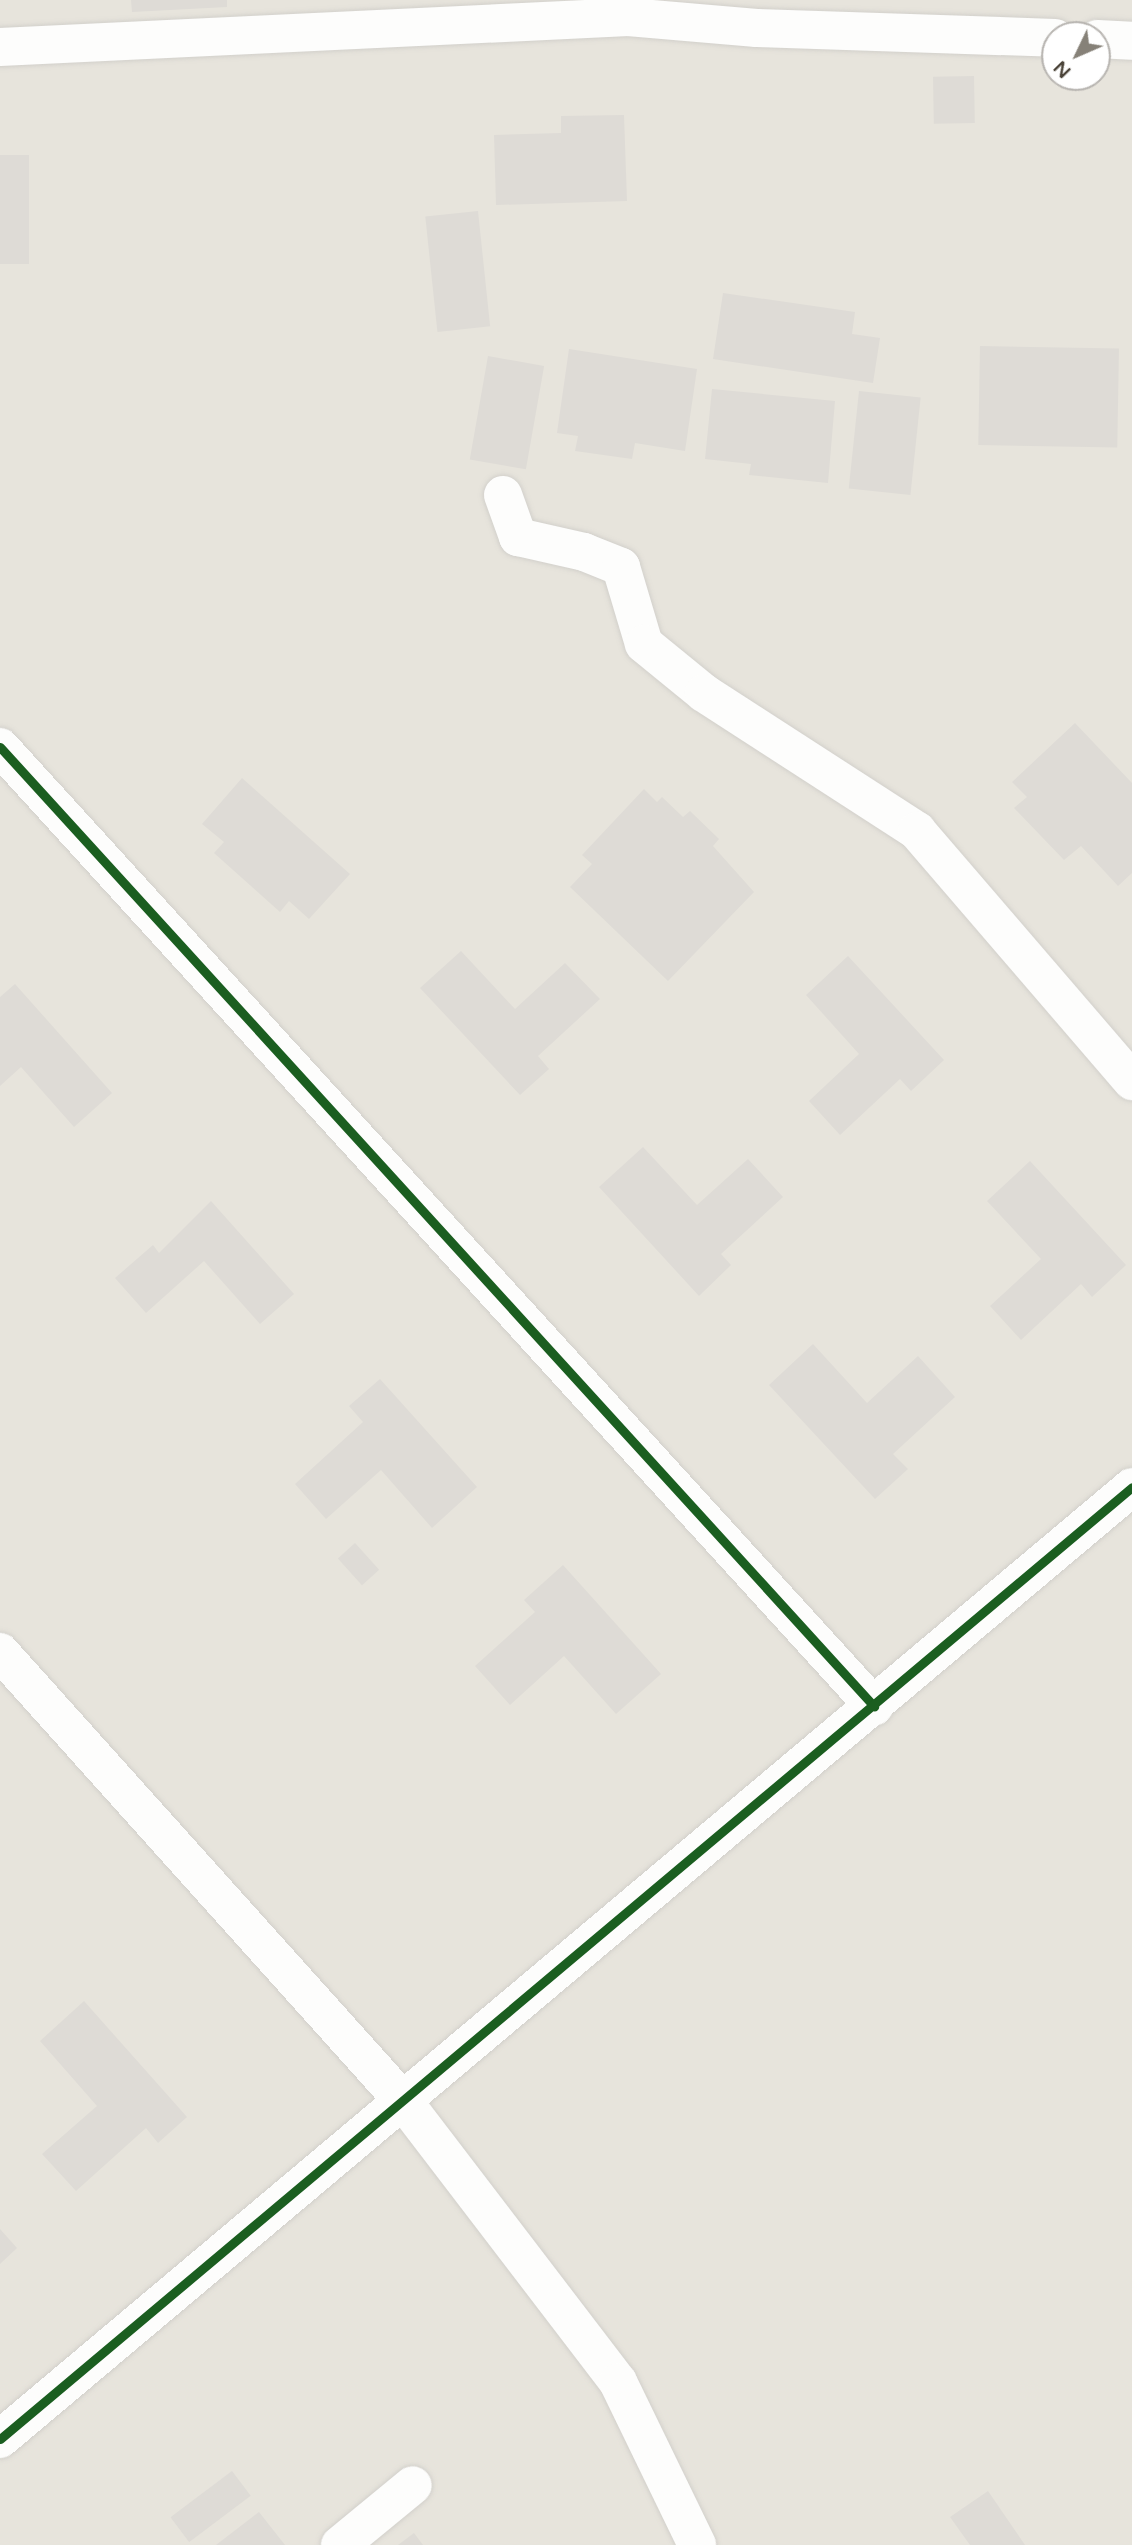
<!DOCTYPE html>
<html>
<head>
<meta charset="utf-8">
<style>
	body { margin:0 }
	#map { position:relative; width:1132px; height:2545px; overflow:hidden; background:#f4f2ee; font-family:"Varela Round",sans-serif }
	div>[style] { position:absolute }
	.residential>* { inset:0; background:#e7e4dc }
	.building>* { inset:0; background:#dedbd6; transform-origin:0 0 }
	.roads { filter:drop-shadow(0 0 2px #d2d0cb) drop-shadow(0 0 2px #d2d0cb) }
	.street>* { height:38px; margin:-19px; padding:0 19px; transform-origin:19px; border-radius:19px; background:#fdfdfc }
	.cycleway>* { height:9px; margin:-4.5px; padding:0 4.5px; transform-origin:4.5px; border-radius:4.5px; background:#1b5e20 }
	span { translate:-50% -50%; white-space:nowrap; text-align:center; line-height:1.15; -webkit-text-stroke:7px #fff; paint-order:stroke }
	.north { position:absolute; left:1041px; top:21px; width:70px; height:70px; box-sizing:border-box; background:#fff; border:2px solid #b7b4b0; border-radius:50%; rotate:226deg; font-size:19px; font-weight:700; line-height:28px; text-align:center; color:#4b4439 }
	.north::after { content:''; display:block; margin:auto; width:24px; height:32px; background:#868178; clip-path:polygon(50% 0,100% 100%,50% 72%,0 100%) }
</style>
</head>
<body>
<div id="map">
	<div class="residential">
		<i style="clip-path:polygon(evenodd,0 0,1132px 0,1132px 2545px,0 2545px,0 0,1055px 35px,1097px 35px,1097px 77px,1055px 77px,1055px 35px)"></i>
	</div>
	<div class="building">
		<i style="clip-path:polygon(131px 0,227px 0,227px 7px,132px 12px)"></i>
		<i style="left:974px;top:76px;width:47px;height:41px;rotate:89deg"></i>
		<i style="clip-path:polygon(624px 115px,627px 201px,496px 205px,494px 135px,561px 133px,561px 116px)"></i>
		<i style="left:0;top:155px;width:29px;height:109px"></i>
		<i style="left:478px;top:211px;width:116px;height:53px;rotate:84deg"></i>
		<i style="clip-path:polygon(723px 293px,855px 312px,852px 334px,880px 338px,873px 383px,713px 359px)"></i>
		<i style="left:980px;top:346px;width:139px;height:99px;rotate:1deg"></i>
		<i style="clip-path:polygon(569px 349px,697px 369px,685px 451px,635px 443px,632px 459px,575px 451px,578px 436px,557px 433px)"></i>
		<i style="left:488px;top:356px;width:57px;height:105px;rotate:10deg"></i>
		<i style="clip-path:polygon(712px 389px,835px 401px,828px 483px,749px 475px,751px 464px,705px 459px)"></i>
		<i style="left:859px;top:391px;width:62px;height:98px;rotate:6deg"></i>
		<i style="clip-path:polygon(1075px 723px,1132px 783px,1132px 873px,1118px 886px,1081px 846px,1064px 860px,1014px 808px,1027px 797px,1012px 782px)"></i>
		<i style="clip-path:polygon(242px 778px,350px 874px,309px 919px,289px 901px,280px 912px,214px 853px,224px 842px,202px 824px)"></i>
		<i style="clip-path:polygon(644px 789px,657px 802px,662px 797px,683px 817px,690px 811px,719px 839px,713px 846px,754px 892px,668px 981px,570px 887px,592px 864px,582px 855px)"></i>
		<i style="clip-path:polygon(461px 951px,515px 1009px,565px 963px,600px 999px,538px 1056px,549px 1069px,520px 1095px,420px 988px)"></i>
		<i style="clip-path:polygon(848px 956px,944px 1060px,911px 1091px,900px 1079px,840px 1135px,809px 1101px,859px 1054px,806px 995px)"></i>
		<i style="clip-path:polygon(15px 984px,112px 1093px,74px 1127px,21px 1067px,0 1086px,0 997px)"></i>
		<i style="clip-path:polygon(643px 1147px,697px 1205px,748px 1159px,783px 1197px,721px 1254px,731px 1265px,699px 1296px,599px 1187px)"></i>
		<i style="clip-path:polygon(1030px 1161px,1126px 1265px,1092px 1297px,1081px 1284px,1021px 1340px,990px 1306px,1041px 1259px,987px 1201px)"></i>
		<i style="clip-path:polygon(211px 1201px,294px 1294px,260px 1324px,204px 1261px,146px 1313px,115px 1278px,153px 1245px,159px 1253px)"></i>
		<i style="clip-path:polygon(813px 1344px,867px 1403px,918px 1356px,955px 1397px,893px 1454px,908px 1469px,875px 1499px,769px 1385px)"></i>
		<i style="clip-path:polygon(380px 1379px,477px 1487px,432px 1528px,381px 1470px,326px 1519px,295px 1484px,363px 1422px,349px 1406px)"></i>
		<i style="left:355px;top:1543px;width:36px;height:23px;rotate:48deg"></i>
		<i style="clip-path:polygon(563px 1565px,661px 1674px,616px 1714px,564px 1656px,510px 1705px,475px 1666px,535px 1612px,524px 1600px)"></i>
		<i style="clip-path:polygon(84px 2001px,187px 2117px,158px 2143px,146px 2128px,76px 2191px,42px 2154px,97px 2106px,40px 2041px)"></i>
		<i style="clip-path:polygon(0 2229px,17px 2248px,0 2264px)"></i>
		<i style="left:232px;top:2471px;width:31px;height:77px;rotate:53deg"></i>
		<i style="clip-path:polygon(988px 2491px,1025px 2545px,970px 2545px,950px 2517px)"></i>
		<i style="clip-path:polygon(259px 2512px,285px 2545px,216px 2545px)"></i>
		<i style="clip-path:polygon(414px 2533px,423px 2545px,398px 2545px)"></i>
	</div>
	<div class="roads">
		<div class="street">
			<i style="left:1097px;top:39px;width:35px;rotate:3deg"></i>
			<i style="left:0;top:47px;width:629px;rotate:-2.73deg"></i>
			<i style="left:628px;top:17px;width:129px;rotate:4.9deg"></i>
			<i style="left:757px;top:28px;width:298px;rotate:1.9deg"></i>
			<i style="left:503px;top:495px;width:45px;rotate:70.3deg"></i>
			<i style="left:518px;top:537px;width:68px;rotate:12.8deg"></i>
			<i style="left:584px;top:552px;width:40px;rotate:22deg"></i>
			<i style="left:621px;top:567px;width:80px;rotate:73.4deg"></i>
			<i style="left:644px;top:644px;width:77px;rotate:39.2deg"></i>
			<i style="left:704px;top:693px;width:254px;rotate:32.9deg"></i>
			<i style="left:917px;top:831px;width:330px;rotate:49.3deg"></i>
			<i style="left:0;top:747px;width:1298px;rotate:47.66deg"></i>
			<i style="left:0;top:1652px;width:605px;rotate:48.08deg"></i>
			<i style="left:404px;top:2102px;width:352px;rotate:52.6deg"></i>
			<i style="left:618px;top:2382px;width:181px;rotate:64.1deg"></i>
			<i style="left:0;top:2439px;width:1479px;rotate:-40.06deg"></i>
			<i style="left:340px;top:2545px;width:94px;rotate:-39.4deg"></i>
		</div>
	</div>
	<div class="cycleway">
		<i style="left:0;top:747px;width:1298px;rotate:47.66deg"></i>
		<i style="left:0;top:2439px;width:1479px;rotate:-40.06deg"></i>
	</div>
	<div class="north">N</div>
</div>
</body>
</html>
